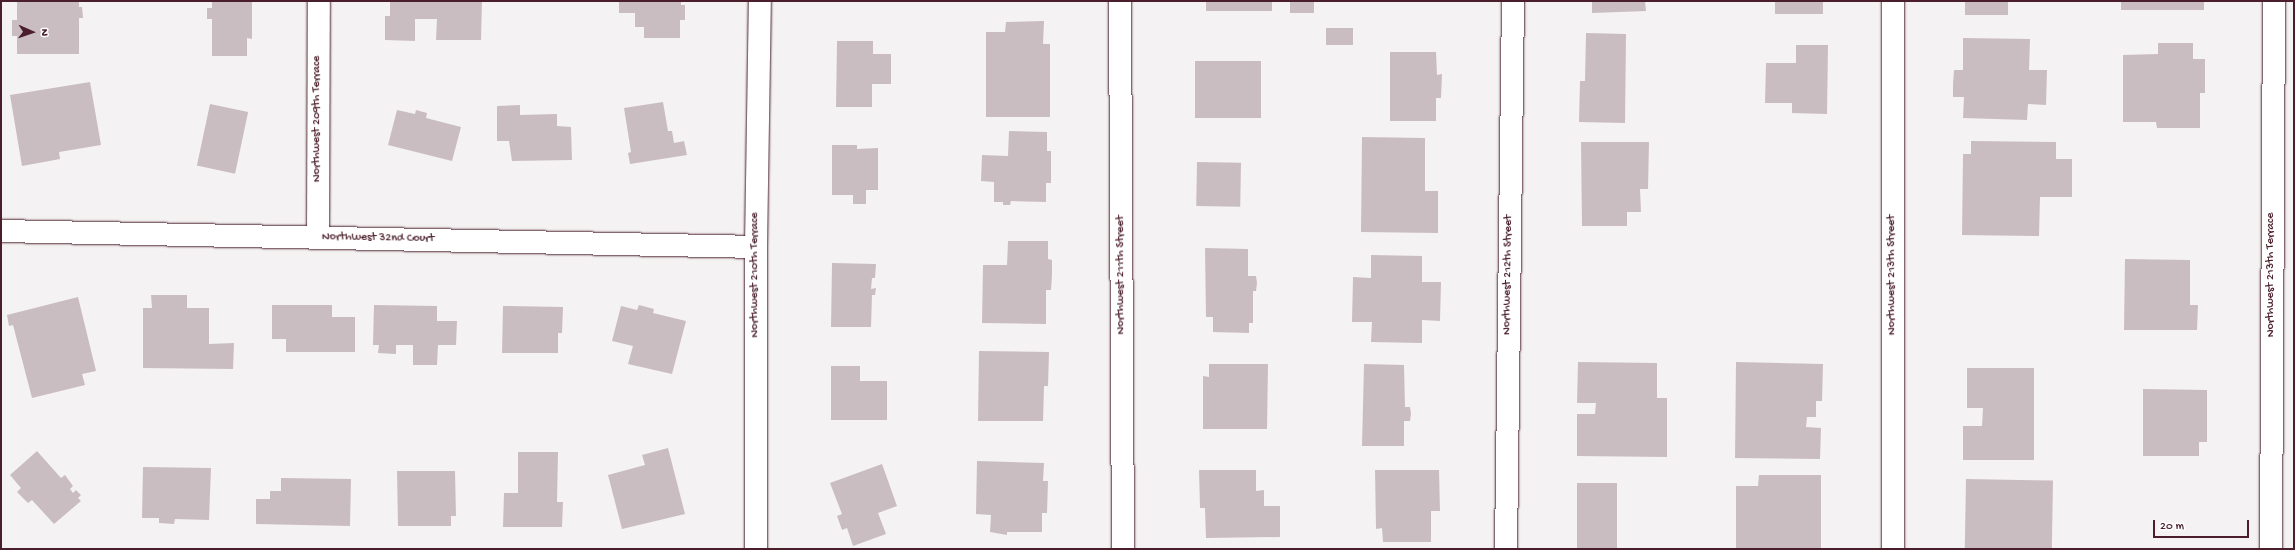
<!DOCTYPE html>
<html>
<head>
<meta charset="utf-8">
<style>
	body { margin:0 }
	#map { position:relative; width:2295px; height:550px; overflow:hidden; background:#f4f2f2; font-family:"Gochi Hand",sans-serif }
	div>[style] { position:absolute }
	.building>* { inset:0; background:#cabdc1; transform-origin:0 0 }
	.roads { filter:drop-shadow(0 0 1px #4a1f2b) drop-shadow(0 0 1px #4a1f2b) }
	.street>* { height:22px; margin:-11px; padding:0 11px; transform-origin:11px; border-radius:11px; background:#fff }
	span { translate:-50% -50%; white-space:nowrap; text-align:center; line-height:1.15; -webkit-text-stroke:4px #fff; paint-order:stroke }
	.street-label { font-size:12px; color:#4a1f2b }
	.frame { position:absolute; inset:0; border:2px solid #4a1f2b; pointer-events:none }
	.north { position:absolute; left:12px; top:12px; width:40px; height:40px; -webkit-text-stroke:3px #fff; paint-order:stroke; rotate:92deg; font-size:11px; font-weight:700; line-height:16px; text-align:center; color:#4a1f2b }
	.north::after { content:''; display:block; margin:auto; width:14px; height:18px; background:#4a1f2b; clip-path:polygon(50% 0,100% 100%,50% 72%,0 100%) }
	.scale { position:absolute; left:2153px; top:520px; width:96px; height:18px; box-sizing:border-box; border:2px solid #4a1f2b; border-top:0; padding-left:5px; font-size:12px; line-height:14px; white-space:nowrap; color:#4a1f2b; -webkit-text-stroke:3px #fff; paint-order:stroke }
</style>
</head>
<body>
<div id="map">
	<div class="building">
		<i style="clip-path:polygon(17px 1px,79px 1px,79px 7px,82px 7px,83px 18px,79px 18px,79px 54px,17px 54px,17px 36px,12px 36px,12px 20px,17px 20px)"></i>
		<i style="clip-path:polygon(212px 1px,252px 1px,252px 39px,247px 38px,247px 56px,212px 56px,212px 19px,207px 19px,207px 8px,212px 8px)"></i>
		<i style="clip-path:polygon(390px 1px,482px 1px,481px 40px,436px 40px,437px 19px,415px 19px,415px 41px,385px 40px,385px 16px,390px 16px)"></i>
		<i style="clip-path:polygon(619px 1px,681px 1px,681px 5px,685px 5px,685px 20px,680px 20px,680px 38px,644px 38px,644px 27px,635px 27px,635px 13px,619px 13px)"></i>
		<i style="left:1206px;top:1px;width:66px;height:10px"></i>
		<i style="left:1290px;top:1px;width:24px;height:12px"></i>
		<i style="clip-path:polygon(1592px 1px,1645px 1px,1646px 11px,1592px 13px)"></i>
		<i style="left:1775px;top:1px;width:48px;height:13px"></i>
		<i style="left:1965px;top:1px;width:43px;height:14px"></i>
		<i style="left:2121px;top:1px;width:83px;height:9px"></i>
		<i style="clip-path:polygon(1044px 21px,1043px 44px,1050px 44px,1050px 117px,986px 117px,986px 32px,1005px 32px,1006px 22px)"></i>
		<i style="left:1326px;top:28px;width:27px;height:17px"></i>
		<i style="clip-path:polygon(1586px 33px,1626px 34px,1625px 123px,1579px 122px,1580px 81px,1585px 81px)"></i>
		<i style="clip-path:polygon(1963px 38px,2030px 39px,2029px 70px,2047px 70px,2046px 105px,2028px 104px,2027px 120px,1963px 118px,1964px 97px,1953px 97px,1953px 84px,1954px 70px,1963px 70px)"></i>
		<i style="clip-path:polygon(837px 41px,873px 41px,873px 54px,891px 54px,891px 84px,872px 84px,872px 107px,836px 107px)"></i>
		<i style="clip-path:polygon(2158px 43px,2193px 43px,2193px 59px,2205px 59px,2205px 93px,2200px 93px,2200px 128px,2157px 128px,2156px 122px,2123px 122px,2123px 55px,2158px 54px)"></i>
		<i style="clip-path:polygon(1796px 45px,1828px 45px,1827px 114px,1792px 113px,1792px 103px,1765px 103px,1766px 63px,1796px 63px)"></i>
		<i style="clip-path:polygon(1390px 52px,1436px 52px,1437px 75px,1442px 74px,1441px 98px,1436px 98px,1436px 121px,1390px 121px)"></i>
		<i style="left:1195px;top:61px;width:66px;height:57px"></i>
		<i style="clip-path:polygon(90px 82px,101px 145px,59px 152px,60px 159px,22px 166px,10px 95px)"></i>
		<i style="clip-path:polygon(663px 102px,668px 131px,672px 131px,674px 143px,684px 141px,687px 155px,630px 164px,628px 153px,631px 152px,624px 108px)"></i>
		<i style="left:210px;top:104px;width:39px;height:63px;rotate:12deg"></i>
		<i style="clip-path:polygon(520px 105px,520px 115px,557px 114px,557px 126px,571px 127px,572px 160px,512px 161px,509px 141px,497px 141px,497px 106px)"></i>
		<i style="clip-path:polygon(397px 110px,415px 114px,416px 110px,427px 113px,426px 118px,461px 127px,452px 161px,388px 145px)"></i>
		<i style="clip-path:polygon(1009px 131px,1047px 132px,1047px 151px,1051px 151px,1051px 183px,1046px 183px,1046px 202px,1011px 201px,1010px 205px,1003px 205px,1003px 202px,994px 202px,994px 182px,981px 181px,982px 155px,1008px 156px)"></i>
		<i style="clip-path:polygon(1362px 137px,1425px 138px,1425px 191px,1438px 191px,1438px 233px,1361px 232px)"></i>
		<i style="clip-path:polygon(1971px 141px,2056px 142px,2056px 159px,2072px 159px,2072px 197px,2040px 197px,2039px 236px,1962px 235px,1963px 154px,1971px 154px)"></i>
		<i style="clip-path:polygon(1581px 142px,1649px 142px,1648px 189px,1640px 189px,1641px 212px,1627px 212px,1627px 226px,1582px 226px)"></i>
		<i style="clip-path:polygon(832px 145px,857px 145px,857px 149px,878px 148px,878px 190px,866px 190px,866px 204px,853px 204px,853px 195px,832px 195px)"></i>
		<i style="left:1197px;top:162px;width:44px;height:44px;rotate:1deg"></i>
		<i style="clip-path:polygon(1008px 241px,1048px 241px,1048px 259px,1052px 260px,1052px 275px,1051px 290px,1046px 290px,1046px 324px,982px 323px,983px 265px,1007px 265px)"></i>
		<i style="clip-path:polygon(1205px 248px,1248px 249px,1248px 276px,1256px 276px,1257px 283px,1256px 291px,1253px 291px,1253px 323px,1249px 323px,1249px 333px,1213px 332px,1213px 317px,1206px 317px)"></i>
		<i style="clip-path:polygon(1371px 255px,1422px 256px,1422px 282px,1441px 282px,1440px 321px,1422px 320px,1422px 343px,1371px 342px,1372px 322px,1352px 322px,1353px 277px,1371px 278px)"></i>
		<i style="clip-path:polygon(2125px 259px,2190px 260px,2190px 305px,2198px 305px,2197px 330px,2124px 330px)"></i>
		<i style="clip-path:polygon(832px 263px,876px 264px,875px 278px,872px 278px,871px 289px,876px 288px,875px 295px,872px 295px,871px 327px,831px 327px)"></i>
		<i style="clip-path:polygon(151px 295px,187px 295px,187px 308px,209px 308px,209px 344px,234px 343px,233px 369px,143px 368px,143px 308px,152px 308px)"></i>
		<i style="clip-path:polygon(78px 297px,96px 371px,82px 374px,85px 385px,32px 398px,13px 325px,9px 326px,7px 315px)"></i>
		<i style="clip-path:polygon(272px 305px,332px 305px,332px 317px,355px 317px,355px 352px,286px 352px,286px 339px,272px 339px)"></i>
		<i style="clip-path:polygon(374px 305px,437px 306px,437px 321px,457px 321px,456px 345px,438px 345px,437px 365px,413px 365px,413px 345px,396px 345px,396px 354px,378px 353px,379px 345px,373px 345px)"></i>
		<i style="clip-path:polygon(639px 305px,654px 309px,653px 313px,686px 321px,672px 374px,628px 364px,633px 346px,612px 341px,621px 306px,637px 310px)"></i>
		<i style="clip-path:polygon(503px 306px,563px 307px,562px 333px,558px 333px,558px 353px,502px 353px)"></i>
		<i style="clip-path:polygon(979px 351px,1049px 352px,1048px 386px,1044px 386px,1043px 421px,978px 421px)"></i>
		<i style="clip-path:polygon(1578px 362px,1657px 363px,1657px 398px,1667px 398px,1667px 457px,1577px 456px,1577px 414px,1595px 414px,1596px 403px,1577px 403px)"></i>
		<i style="clip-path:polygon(1736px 362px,1823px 364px,1822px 401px,1816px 401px,1816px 417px,1807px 417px,1806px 427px,1821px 428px,1820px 459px,1735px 458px)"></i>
		<i style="clip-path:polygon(1209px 364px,1268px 364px,1267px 429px,1203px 429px,1203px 376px,1209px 377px)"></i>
		<i style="clip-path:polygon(1364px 364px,1404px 365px,1405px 407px,1410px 407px,1411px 414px,1410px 421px,1404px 421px,1404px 446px,1362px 446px)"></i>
		<i style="clip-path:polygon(831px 366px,860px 366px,860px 381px,887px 381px,887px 420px,831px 420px)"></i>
		<i style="clip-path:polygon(1967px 368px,2034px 368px,2034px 460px,1963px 460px,1963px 426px,1982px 426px,1983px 408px,1967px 408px)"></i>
		<i style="clip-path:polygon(2143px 389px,2207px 390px,2207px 442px,2199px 442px,2199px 456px,2143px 456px)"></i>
		<i style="clip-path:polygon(668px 448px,685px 514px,622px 529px,608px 475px,645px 465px,642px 455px)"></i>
		<i style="clip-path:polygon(37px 451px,61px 478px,65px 475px,73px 486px,70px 489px,73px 493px,76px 490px,81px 495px,78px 498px,81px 501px,54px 524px,32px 500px,28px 503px,17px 492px,21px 488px,10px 475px)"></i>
		<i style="clip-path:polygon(518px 452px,558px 452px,557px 502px,563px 502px,562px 527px,503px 527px,504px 493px,518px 493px)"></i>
		<i style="clip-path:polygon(977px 461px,1044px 463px,1043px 481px,1048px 481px,1047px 513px,1042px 513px,1042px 532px,1007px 532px,1007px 535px,990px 532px,991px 515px,976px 514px)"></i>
		<i style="clip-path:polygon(882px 464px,897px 506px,878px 513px,886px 534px,853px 546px,847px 528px,842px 530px,837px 516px,842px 514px,830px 483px)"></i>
		<i style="clip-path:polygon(143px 467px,211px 468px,209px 520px,175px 519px,174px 524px,159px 523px,159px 518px,142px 518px)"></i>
		<i style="clip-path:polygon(1199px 470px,1256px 470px,1256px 491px,1264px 490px,1264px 506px,1280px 506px,1280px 537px,1206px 538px,1205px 508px,1200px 508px)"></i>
		<i style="clip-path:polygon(1375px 470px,1439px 470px,1440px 511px,1431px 511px,1431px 542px,1383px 542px,1382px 528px,1376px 529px)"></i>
		<i style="clip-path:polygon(397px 471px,455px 471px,456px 516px,451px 516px,451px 526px,398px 526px)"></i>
		<i style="clip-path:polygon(1759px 475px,1821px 475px,1821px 549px,1736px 549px,1736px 486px,1758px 486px)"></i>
		<i style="clip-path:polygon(281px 478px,351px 479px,350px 526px,256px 524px,256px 499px,270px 499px,270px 491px,281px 491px)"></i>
		<i style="left:1966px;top:479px;width:87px;height:70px;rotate:1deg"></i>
		<i style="left:1577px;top:483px;width:40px;height:66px"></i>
	</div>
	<div class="roads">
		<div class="street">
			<i style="left:1120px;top:1px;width:548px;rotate:89.69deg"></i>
			<i style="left:1px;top:231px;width:755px;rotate:1.21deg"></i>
			<i style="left:318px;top:238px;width:237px;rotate:-89.8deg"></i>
			<i style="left:756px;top:549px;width:302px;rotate:-90deg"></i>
			<i style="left:756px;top:247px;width:246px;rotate:-89.1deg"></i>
			<i style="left:1506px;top:549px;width:548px;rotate:-89.27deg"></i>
			<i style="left:1893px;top:549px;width:548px;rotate:-90deg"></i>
			<i style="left:2271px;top:549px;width:548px;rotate:-89.69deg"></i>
		</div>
	</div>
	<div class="street-label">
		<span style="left:318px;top:119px;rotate:-90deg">Northwest 209th Terrace</span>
		<span style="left:378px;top:239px;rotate:1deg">Northwest 32nd Court</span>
		<span style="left:756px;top:275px;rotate:-90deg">Northwest 210th Terrace</span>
		<span style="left:1122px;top:275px;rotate:-90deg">Northwest 211th Street</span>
		<span style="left:1509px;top:275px;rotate:-89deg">Northwest 212th Street</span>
		<span style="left:1893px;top:275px;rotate:-90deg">Northwest 213th Street</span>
		<span style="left:2272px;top:275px;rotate:-90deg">Northwest 213th Terrace</span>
	</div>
	<div class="frame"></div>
	<div class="north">N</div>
	<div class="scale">20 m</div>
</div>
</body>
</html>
